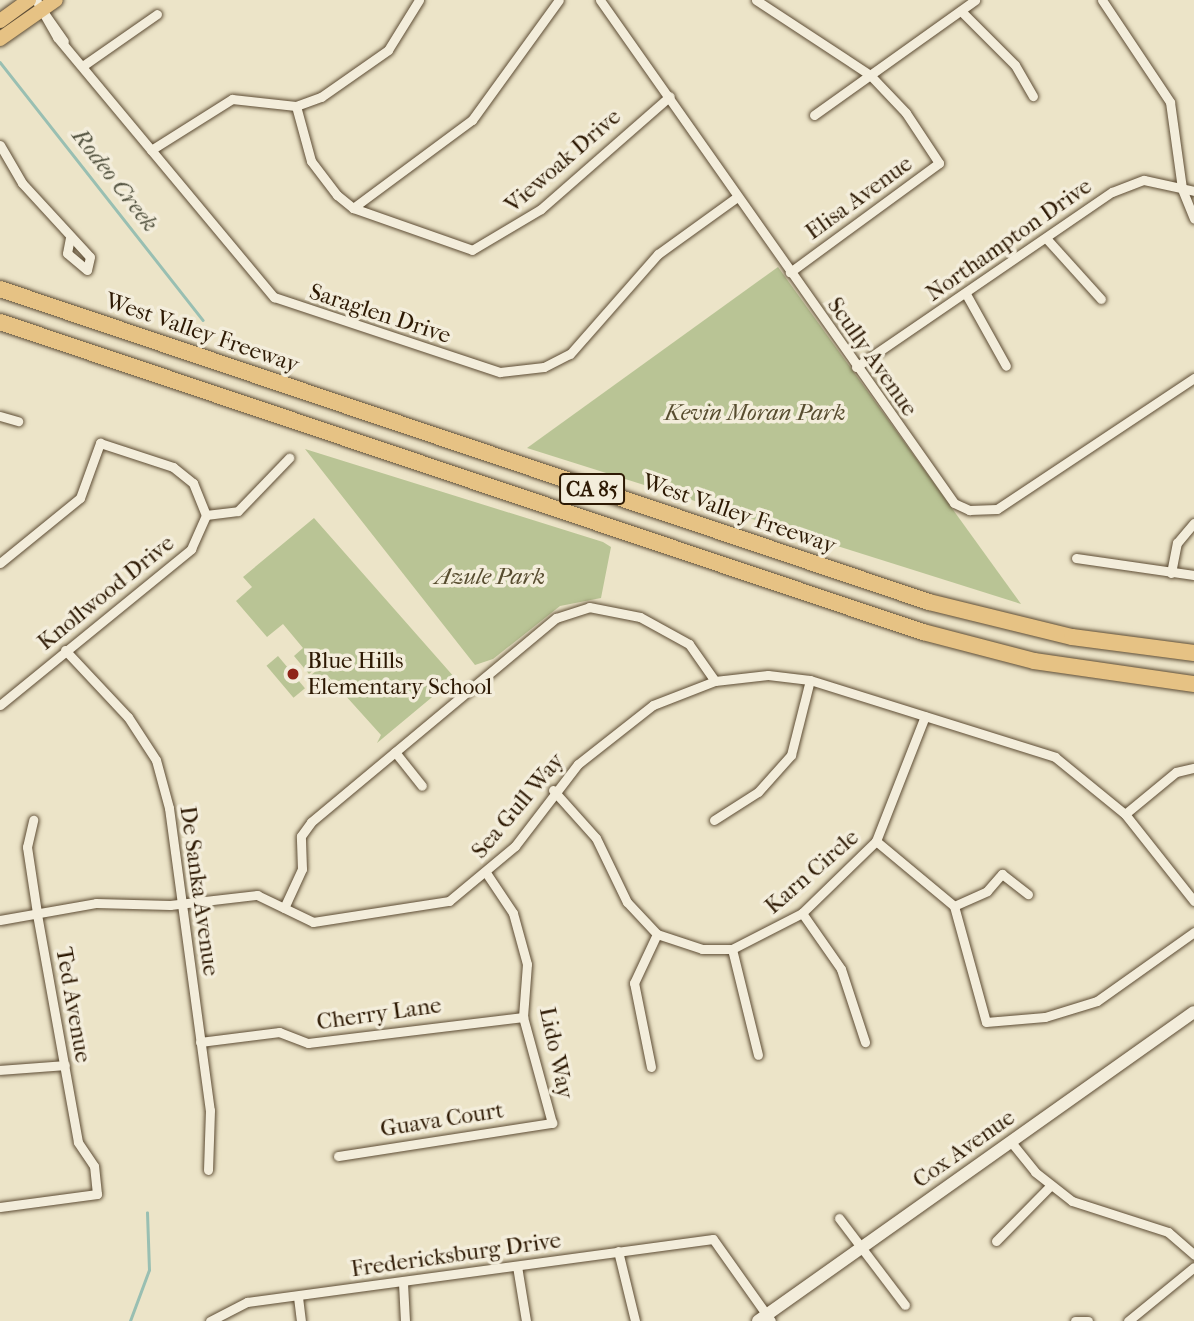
<!DOCTYPE html>
<html>
<head>
<meta charset="utf-8">
<style>
	body { margin:0 }
	#map { position:relative; width:1194px; height:1321px; overflow:hidden; background:#ece4c8; font-family:"IM FELL French Canon",serif }
	div>[style] { position:absolute }
	.green>* { inset:0; background:#b9c495; transform-origin:0 0 }
	.stream>* { height:2.5px; margin:-1.25px; padding:0 1.25px; transform-origin:1.25px; border-radius:1.25px; background:#99bfb2 }
	.roads { filter:drop-shadow(0 0 2px #5d4c34) drop-shadow(0 0 2px #5d4c34) }
	.street>* { height:9px; margin:-4.5px; padding:0 4.5px; transform-origin:4.5px; border-radius:4.5px; background:#f3eddb }
	.secondary>* { height:12px; margin:-6px; padding:0 6px; transform-origin:6px; border-radius:6px; background:#f3eddb }
	.primary>* { height:14px; margin:-7px; padding:0 7px; transform-origin:7px; border-radius:7px; background:#e6c284 }
	.highway>* { height:16px; margin:-8px; padding:0 8px; transform-origin:8px; border-radius:8px; background:#e6c284 }
	.dots>* { width:19px; height:19px; translate:-50% -50%; box-sizing:border-box; border:4px solid #f3eddb; border-radius:50% }
	span { translate:-50% -50%; white-space:nowrap; text-align:center; line-height:1.15; -webkit-text-stroke:7px #f3eddb; paint-order:stroke }
	.shield-label span { padding:2px 5px; background:#f3eddb; border:2px solid; border-radius:5px; -webkit-text-stroke-width:0 }
	.shield-label { font-size:21px; color:#2d1903; font-weight:700 }
	.street-label { font-size:23px; color:#2d1903 }
	.park-label { font-size:23px; color:#574c2f; font-style:italic }
	.poi-label { font-size:23px; color:#2d1903 }
	.left { translate:0 -50%; text-align:left }
	.water-label { font-size:24px; color:#535340; font-style:italic }
</style>
</head>
<body>
<div id="map">
	<div class="green">
		<i style="clip-path:polygon(778px 267px,1021px 604px,527px 448px)"></i>
		<i style="clip-path:polygon(305px 449px,603px 542px,611px 547px,601px 598px,560px 606px,493px 659px,475px 665px)"></i>
		<i style="clip-path:polygon(314px 518px,455px 678px,377px 743px,381px 735px,326px 674px,334px 686px,326px 693px,311px 675px,320px 668px,307px 653px,318px 666px,309px 674px,294px 656px,303px 648px,283px 624px,267px 637px,236px 601px,252px 587px,243px 577px)"></i>
		<i style="left:278px;top:656px;width:42px;height:15px;rotate:50deg"></i>
	</div>
	<div class="stream">
		<i style="left:0;top:62px;width:328px;rotate:51.8deg"></i>
		<i style="left:130px;top:1321px;width:54px;rotate:-69.6deg"></i>
		<i style="left:149px;top:1270px;width:57px;rotate:-92deg"></i>
	</div>
	<div class="roads">
		<div class="street">
			<i style="left:36px;top:0;width:43px;rotate:60.4deg"></i>
			<i style="left:57px;top:37px;width:339px;rotate:50.2deg"></i>
			<i style="left:274px;top:297px;width:238px;rotate:18.4deg"></i>
			<i style="left:500px;top:372px;width:44px;rotate:-6.5deg"></i>
			<i style="left:544px;top:367px;width:29px;rotate:-27deg"></i>
			<i style="left:570px;top:354px;width:133px;rotate:-48.7deg"></i>
			<i style="left:658px;top:254px;width:97px;rotate:-35.8deg"></i>
			<i style="left:600px;top:0;width:615px;rotate:54.86deg"></i>
			<i style="left:954px;top:503px;width:17px;rotate:25deg"></i>
			<i style="left:969px;top:510px;width:28px;rotate:-2deg"></i>
			<i style="left:997px;top:509px;width:237px;rotate:-33.6deg"></i>
			<i style="left:756px;top:0;width:136px;rotate:33.3deg"></i>
			<i style="left:870px;top:75px;width:52px;rotate:46.5deg"></i>
			<i style="left:906px;top:113px;width:60px;rotate:56.6deg"></i>
			<i style="left:939px;top:163px;width:185px;rotate:143.8deg"></i>
			<i style="left:1102px;top:0;width:123px;rotate:56.3deg"></i>
			<i style="left:1170px;top:102px;width:88px;rotate:82.1deg"></i>
			<i style="left:1182px;top:189px;width:32px;rotate:68deg"></i>
			<i style="left:42px;top:10px;width:38px;rotate:55deg"></i>
			<i style="left:961px;top:11px;width:76px;rotate:45deg"></i>
			<i style="left:1015px;top:65px;width:36px;rotate:60deg"></i>
			<i style="left:84px;top:65px;width:89px;rotate:-34.9deg"></i>
			<i style="left:296px;top:106px;width:57px;rotate:74.7deg"></i>
			<i style="left:311px;top:161px;width:43px;rotate:52.6deg"></i>
			<i style="left:337px;top:195px;width:21px;rotate:39deg"></i>
			<i style="left:353px;top:208px;width:126px;rotate:19.4deg"></i>
			<i style="left:472px;top:250px;width:80px;rotate:-30.7deg"></i>
			<i style="left:541px;top:209px;width:171px;rotate:-41.2deg"></i>
			<i style="left:814px;top:115px;width:198px;rotate:-35.5deg"></i>
			<i style="left:0;top:145px;width:44px;rotate:59.9deg"></i>
			<i style="left:22px;top:183px;width:100px;rotate:47.4deg"></i>
			<i style="left:90px;top:257px;width:13px;rotate:103deg"></i>
			<i style="left:87px;top:270px;width:26px;rotate:-140deg"></i>
			<i style="left:67px;top:253px;width:15px;rotate:-79deg"></i>
			<i style="left:151px;top:150px;width:96px;rotate:-32.2deg"></i>
			<i style="left:232px;top:99px;width:64px;rotate:6.2deg"></i>
			<i style="left:296px;top:106px;width:27px;rotate:-20deg"></i>
			<i style="left:321px;top:97px;width:82px;rotate:-35deg"></i>
			<i style="left:388px;top:50px;width:59px;rotate:-58.2deg"></i>
			<i style="left:353px;top:208px;width:148px;rotate:-36.5deg"></i>
			<i style="left:472px;top:120px;width:148px;rotate:-54.1deg"></i>
			<i style="left:1046px;top:238px;width:82px;rotate:48deg"></i>
			<i style="left:966px;top:294px;width:82px;rotate:60.9deg"></i>
			<i style="left:856px;top:367px;width:310px;rotate:-34.4deg"></i>
			<i style="left:1112px;top:192px;width:34px;rotate:-21deg"></i>
			<i style="left:1144px;top:180px;width:51px;rotate:12.4deg"></i>
			<i style="left:0;top:416px;width:19px;rotate:16deg"></i>
			<i style="left:1076px;top:558px;width:119px;rotate:8.2deg"></i>
			<i style="left:0;top:563px;width:103px;rotate:-39.1deg"></i>
			<i style="left:80px;top:498px;width:59px;rotate:-70deg"></i>
			<i style="left:100px;top:443px;width:77px;rotate:18.2deg"></i>
			<i style="left:173px;top:467px;width:26px;rotate:39deg"></i>
			<i style="left:193px;top:483px;width:35px;rotate:68deg"></i>
			<i style="left:1171px;top:573px;width:31px;rotate:-79deg"></i>
			<i style="left:1177px;top:543px;width:26px;rotate:-50deg"></i>
			<i style="left:65px;top:650px;width:92px;rotate:46.8deg"></i>
			<i style="left:128px;top:717px;width:51px;rotate:56.9deg"></i>
			<i style="left:156px;top:760px;width:50px;rotate:74.8deg"></i>
			<i style="left:169px;top:808px;width:305px;rotate:82.3deg"></i>
			<i style="left:210px;top:1110px;width:60px;rotate:91.9deg"></i>
			<i style="left:0;top:705px;width:247px;rotate:-39.2deg"></i>
			<i style="left:191px;top:549px;width:37px;rotate:-66deg"></i>
			<i style="left:206px;top:515px;width:32px;rotate:-7deg"></i>
			<i style="left:238px;top:511px;width:74px;rotate:-46.1deg"></i>
			<i style="left:395px;top:752px;width:43px;rotate:51.5deg"></i>
			<i style="left:553px;top:790px;width:64px;rotate:48.1deg"></i>
			<i style="left:596px;top:838px;width:71px;rotate:64.2deg"></i>
			<i style="left:627px;top:902px;width:44px;rotate:46.8deg"></i>
			<i style="left:657px;top:934px;width:47px;rotate:18.4deg"></i>
			<i style="left:702px;top:949px;width:30px"></i>
			<i style="left:732px;top:949px;width:79px;rotate:-27.2deg"></i>
			<i style="left:802px;top:913px;width:103px;rotate:-44.2deg"></i>
			<i style="left:876px;top:841px;width:134px;rotate:-68.6deg"></i>
			<i style="left:1125px;top:814px;width:66px;rotate:-39.5deg"></i>
			<i style="left:1176px;top:772px;width:18px;rotate:-13deg"></i>
			<i style="left:714px;top:820px;width:52px;rotate:-32.5deg"></i>
			<i style="left:758px;top:792px;width:50px;rotate:-48.3deg"></i>
			<i style="left:791px;top:755px;width:77px;rotate:-75.8deg"></i>
			<i style="left:876px;top:841px;width:102px;rotate:39.8deg"></i>
			<i style="left:954px;top:906px;width:120px;rotate:74.6deg"></i>
			<i style="left:986px;top:1022px;width:59px;rotate:-4.8deg"></i>
			<i style="left:1045px;top:1017px;width:54px;rotate:-17.1deg"></i>
			<i style="left:1097px;top:1001px;width:119px;rotate:-35.4deg"></i>
			<i style="left:954px;top:906px;width:36px;rotate:-24deg"></i>
			<i style="left:987px;top:891px;width:23px;rotate:-49deg"></i>
			<i style="left:1002px;top:874px;width:33px;rotate:38deg"></i>
			<i style="left:284px;top:908px;width:43px;rotate:-65.2deg"></i>
			<i style="left:302px;top:869px;width:33px;rotate:-92deg"></i>
			<i style="left:301px;top:836px;width:17px;rotate:-54deg"></i>
			<i style="left:311px;top:822px;width:319px;rotate:-39.8deg"></i>
			<i style="left:556px;top:618px;width:35px;rotate:-18deg"></i>
			<i style="left:589px;top:607px;width:52px;rotate:11.1deg"></i>
			<i style="left:640px;top:617px;width:56px;rotate:28.9deg"></i>
			<i style="left:689px;top:644px;width:45px;rotate:54.9deg"></i>
			<i style="left:802px;top:913px;width:68px;rotate:55.1deg"></i>
			<i style="left:841px;top:969px;width:77px;rotate:71.8deg"></i>
			<i style="left:0;top:920px;width:97px;rotate:-10deg"></i>
			<i style="left:96px;top:903px;width:74px;rotate:1.5deg"></i>
			<i style="left:170px;top:905px;width:88px;rotate:-6.6deg"></i>
			<i style="left:257px;top:895px;width:62px;rotate:25.7deg"></i>
			<i style="left:313px;top:922px;width:138px;rotate:-8.8deg"></i>
			<i style="left:449px;top:901px;width:86px;rotate:-39.8deg"></i>
			<i style="left:515px;top:846px;width:103px;rotate:-52.5deg"></i>
			<i style="left:578px;top:764px;width:95px;rotate:-38.2deg"></i>
			<i style="left:653px;top:705px;width:66px;rotate:-21.2deg"></i>
			<i style="left:715px;top:681px;width:53px;rotate:-6.5deg"></i>
			<i style="left:768px;top:675px;width:42px;rotate:6.8deg"></i>
			<i style="left:810px;top:680px;width:257px;rotate:17.4deg"></i>
			<i style="left:1055px;top:757px;width:90px;rotate:39.2deg"></i>
			<i style="left:1125px;top:814px;width:111px;rotate:51.6deg"></i>
			<i style="left:732px;top:949px;width:109px;rotate:76.2deg"></i>
			<i style="left:200px;top:1042px;width:80px;rotate:-7.2deg"></i>
			<i style="left:279px;top:1032px;width:31px;rotate:21deg"></i>
			<i style="left:308px;top:1043px;width:217px;rotate:-6.9deg"></i>
			<i style="left:651px;top:1067px;width:86px;rotate:-101.4deg"></i>
			<i style="left:634px;top:983px;width:54px;rotate:-64.9deg"></i>
			<i style="left:0;top:1070px;width:65px;rotate:-4.4deg"></i>
			<i style="left:1011px;top:1142px;width:38px;rotate:51deg"></i>
			<i style="left:1035px;top:1172px;width:47px;rotate:38.1deg"></i>
			<i style="left:1072px;top:1201px;width:101px;rotate:17.9deg"></i>
			<i style="left:1168px;top:1232px;width:35px;rotate:41deg"></i>
			<i style="left:338px;top:1156px;width:217px;rotate:-8.8deg"></i>
			<i style="left:552px;top:1123px;width:110px;rotate:-105.3deg"></i>
			<i style="left:523px;top:1017px;width:53px;rotate:-85.7deg"></i>
			<i style="left:527px;top:964px;width:53px;rotate:-105.4deg"></i>
			<i style="left:513px;top:913px;width:47px;rotate:-123.7deg"></i>
			<i style="left:0;top:1207px;width:98px;rotate:-7.6deg"></i>
			<i style="left:97px;top:1194px;width:28px;rotate:-96deg"></i>
			<i style="left:94px;top:1166px;width:29px;rotate:-124deg"></i>
			<i style="left:78px;top:1142px;width:233px;rotate:-100.2deg"></i>
			<i style="left:37px;top:913px;width:67px;rotate:-98.6deg"></i>
			<i style="left:27px;top:847px;width:28px;rotate:-77deg"></i>
			<i style="left:839px;top:1218px;width:109px;rotate:52.8deg"></i>
			<i style="left:996px;top:1241px;width:77px;rotate:-45.5deg"></i>
			<i style="left:618px;top:1251px;width:72px;rotate:76.3deg"></i>
			<i style="left:517px;top:1266px;width:56px;rotate:80.7deg"></i>
			<i style="left:403px;top:1283px;width:38px;rotate:87deg"></i>
			<i style="left:298px;top:1297px;width:24px;rotate:83deg"></i>
			<i style="left:210px;top:1321px;width:42px;rotate:-27.2deg"></i>
			<i style="left:247px;top:1302px;width:470px;rotate:-7.7deg"></i>
			<i style="left:713px;top:1239px;width:100px;rotate:54.7deg"></i>
			<i style="left:1075px;top:1321px;width:13px"></i>
			<i style="left:1128px;top:1321px;width:85px;rotate:-39.3deg"></i>
		</div>
		<div class="secondary">
			<i style="left:758px;top:1321px;width:534px;rotate:-35.33deg"></i>
		</div>
		<div class="primary">
			<i style="left:0;top:21px;width:36px;rotate:-36deg"></i>
			<i style="left:0;top:39px;width:68px;rotate:-34.9deg"></i>
		</div>
		<div class="highway">
			<i style="left:0;top:289px;width:980px;rotate:18.62deg"></i>
			<i style="left:929px;top:602px;width:147px;rotate:13.8deg"></i>
			<i style="left:1072px;top:637px;width:123px;rotate:7.5deg"></i>
			<i style="left:0;top:322px;width:974px;rotate:18.57deg"></i>
			<i style="left:923px;top:632px;width:115px;rotate:14.6deg"></i>
			<i style="left:1034px;top:661px;width:162px;rotate:8.2deg"></i>
		</div>
	</div>
	<div class="dots">
		<i style="left:293px;top:674px;background:#8f2418"></i>
	</div>
	<div class="shield-label">
		<span style="left:592px;top:489px">CA 85</span>
	</div>
	<div class="street-label">
		<span style="left:563px;top:161px;rotate:-41deg">Viewoak Drive</span>
		<span style="left:859px;top:198px;rotate:-36deg">Elisa Avenue</span>
		<span style="left:1009px;top:240px;rotate:-35deg">Northampton Drive</span>
		<span style="left:380px;top:314px;rotate:18deg">Saraglen Drive</span>
		<span style="left:202px;top:333px;rotate:19deg">West Valley Freeway</span>
		<span style="left:872px;top:357px;rotate:55deg">Scully Avenue</span>
		<span style="left:739px;top:514px;rotate:19deg">West Valley Freeway</span>
		<span style="left:106px;top:593px;rotate:-39deg">Knollwood Drive</span>
		<span style="left:518px;top:806px;rotate:-50deg">Sea Gull Way</span>
		<span style="left:812px;top:872px;rotate:-41deg">Karn Circle</span>
		<span style="left:199px;top:891px;rotate:82deg">De Sanka Avenue</span>
		<span style="left:73px;top:1005px;rotate:80deg">Ted Avenue</span>
		<span style="left:379px;top:1014px;rotate:-8deg">Cherry Lane</span>
		<span style="left:556px;top:1053px;rotate:78deg">Lido Way</span>
		<span style="left:442px;top:1120px;rotate:-9deg">Guava Court</span>
		<span style="left:964px;top:1149px;rotate:-35deg">Cox Avenue</span>
		<span style="left:456px;top:1255px;rotate:-8deg">Fredericksburg Drive</span>
	</div>
	<div class="park-label">
		<span style="left:755px;top:413px">Kevin Moran Park</span>
		<span style="left:490px;top:577px">Azule Park</span>
	</div>
	<div class="poi-label">
		<span class="left" style="left:307px;top:674px">Blue Hills<br>Elementary School</span>
	</div>
	<div class="water-label">
		<span style="left:115px;top:180px;rotate:52deg">Rodeo Creek</span>
	</div>
</div>
</body>
</html>
